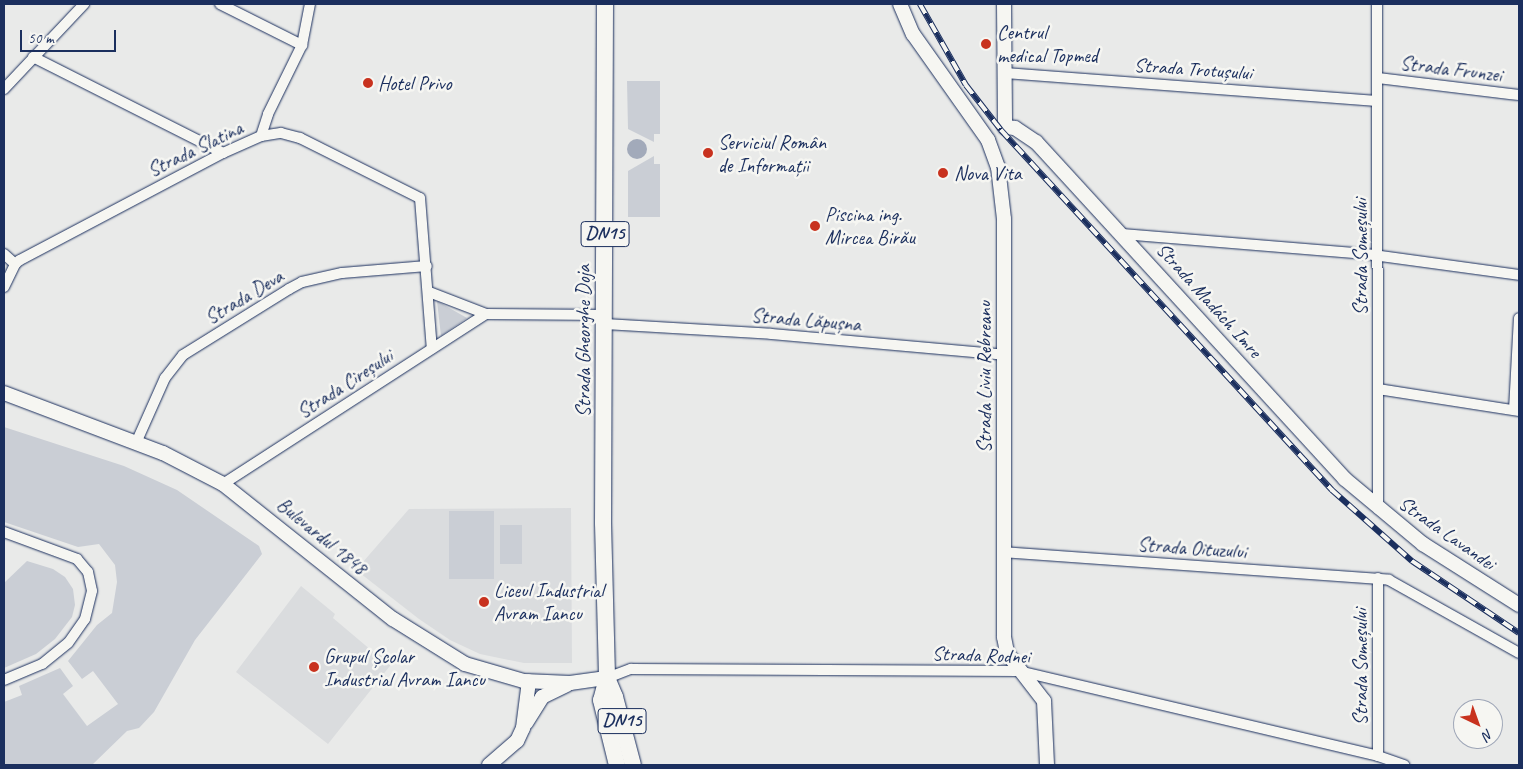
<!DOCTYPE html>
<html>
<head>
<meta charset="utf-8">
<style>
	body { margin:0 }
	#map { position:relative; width:1523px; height:769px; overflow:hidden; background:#e9eae9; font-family:Caveat,sans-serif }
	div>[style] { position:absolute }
	.built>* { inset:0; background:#dadcde }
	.green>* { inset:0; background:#caced5; transform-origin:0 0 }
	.water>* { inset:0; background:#a2aaba }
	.round { border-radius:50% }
	.roads { filter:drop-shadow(0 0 1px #1b2f5e) drop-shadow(0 0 1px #1b2f5e) }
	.street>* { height:10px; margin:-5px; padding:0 5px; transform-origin:5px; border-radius:5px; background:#f6f6f2 }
	.secondary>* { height:14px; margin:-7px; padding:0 7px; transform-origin:7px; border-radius:7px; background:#f6f6f2 }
	.primary>* { height:16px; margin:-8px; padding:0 8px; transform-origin:8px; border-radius:8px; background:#f6f6f2 }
	.rail>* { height:5.5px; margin-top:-2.75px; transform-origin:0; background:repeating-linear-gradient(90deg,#f6f6f2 0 11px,#1b2f5e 0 22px); box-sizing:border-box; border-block:1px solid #1b2f5e }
	.dots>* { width:14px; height:14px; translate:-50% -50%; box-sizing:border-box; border:2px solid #f6f6f2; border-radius:50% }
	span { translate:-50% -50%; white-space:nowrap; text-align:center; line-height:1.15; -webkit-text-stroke:5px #f6f6f2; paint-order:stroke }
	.shield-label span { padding:1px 4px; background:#f6f6f2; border:1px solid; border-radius:4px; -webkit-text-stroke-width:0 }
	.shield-label { font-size:19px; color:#1b2f5e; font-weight:700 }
	.poi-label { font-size:20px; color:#1b2f5e }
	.left { translate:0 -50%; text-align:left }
	.street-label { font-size:20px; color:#1b2f5e }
	.frame { position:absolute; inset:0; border:5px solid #1b2f5e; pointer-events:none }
	.north { position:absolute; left:1453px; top:699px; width:50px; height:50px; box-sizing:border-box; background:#f6f6f2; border:1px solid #9ea6b7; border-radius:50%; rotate:138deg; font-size:14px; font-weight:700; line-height:20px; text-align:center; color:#1b2f5e }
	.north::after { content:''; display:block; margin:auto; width:18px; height:22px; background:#c8321e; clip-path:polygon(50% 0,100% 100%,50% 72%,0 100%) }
	.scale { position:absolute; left:20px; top:30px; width:96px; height:22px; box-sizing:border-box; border:2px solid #1b2f5e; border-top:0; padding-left:6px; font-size:15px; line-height:18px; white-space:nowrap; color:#1b2f5e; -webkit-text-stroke:4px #f6f6f2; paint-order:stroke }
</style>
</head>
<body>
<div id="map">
	<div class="built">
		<i style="clip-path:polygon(571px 508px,572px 663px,524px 663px,480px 654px,450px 640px,419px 619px,356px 570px,409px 509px)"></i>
		<i style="clip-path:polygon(301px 586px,335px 614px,333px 618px,378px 656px,382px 652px,393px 662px,328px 744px,236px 672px)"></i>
	</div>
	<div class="green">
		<i style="clip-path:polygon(627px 81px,660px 81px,660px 134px,654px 134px,654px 142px,628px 129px)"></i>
		<i style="clip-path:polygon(654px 156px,654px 164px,660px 164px,660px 217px,628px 217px,628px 171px)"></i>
		<i style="clip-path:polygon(437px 301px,467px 318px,441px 336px)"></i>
		<i style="clip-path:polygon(4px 427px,124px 466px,177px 490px,259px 546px,262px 554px,195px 640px,154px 712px,139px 728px,127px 731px,92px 765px,4px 765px,4px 702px,22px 695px,19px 686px,60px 668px,73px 686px,63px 694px,87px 726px,118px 704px,93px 671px,82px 679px,68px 661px,97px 625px,112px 613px,117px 582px,115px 565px,99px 544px,78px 547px,4px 522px)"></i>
		<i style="left:494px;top:511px;width:68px;height:45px;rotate:90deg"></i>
		<i style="left:500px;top:525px;width:22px;height:39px"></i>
		<i style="clip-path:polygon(27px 561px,53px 569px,65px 577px,73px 589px,75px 605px,72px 617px,55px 639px,36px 654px,4px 668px,4px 583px)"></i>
	</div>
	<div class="water">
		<i class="round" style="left:627px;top:139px;width:20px;height:20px"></i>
	</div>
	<div class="roads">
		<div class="street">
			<i style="left:220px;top:4px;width:92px;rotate:26.6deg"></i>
			<i style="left:1377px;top:4px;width:505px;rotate:89.89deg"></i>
			<i style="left:33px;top:57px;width:213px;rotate:26.8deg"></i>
			<i style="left:1005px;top:73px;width:373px;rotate:4.3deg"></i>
			<i style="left:1378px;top:78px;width:142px;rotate:6.9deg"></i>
			<i style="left:4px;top:89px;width:117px;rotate:-46.7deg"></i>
			<i style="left:261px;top:136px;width:23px;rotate:-72deg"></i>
			<i style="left:268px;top:114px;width:77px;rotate:-63.8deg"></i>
			<i style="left:302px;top:45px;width:42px;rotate:-79deg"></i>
			<i style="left:1122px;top:234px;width:245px;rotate:4.7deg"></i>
			<i style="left:1366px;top:254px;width:154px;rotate:7.8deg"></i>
			<i style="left:4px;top:254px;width:15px;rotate:42deg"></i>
			<i style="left:4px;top:287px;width:25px;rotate:-64deg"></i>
			<i style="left:15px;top:264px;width:6px;rotate:-39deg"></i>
			<i style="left:20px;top:260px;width:229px;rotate:-27.8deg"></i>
			<i style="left:223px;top:153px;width:42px;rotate:-24.1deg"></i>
			<i style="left:261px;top:136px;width:20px;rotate:-9deg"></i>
			<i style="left:281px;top:133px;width:20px;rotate:15deg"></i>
			<i style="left:300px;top:138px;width:134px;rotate:26.6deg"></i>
			<i style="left:420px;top:198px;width:151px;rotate:85.5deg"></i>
			<i style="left:429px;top:292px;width:61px;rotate:21.1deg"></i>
			<i style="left:486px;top:314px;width:119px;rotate:0.5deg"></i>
			<i style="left:605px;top:324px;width:166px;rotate:3.4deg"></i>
			<i style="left:771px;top:334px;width:235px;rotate:5.1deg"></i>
			<i style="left:1378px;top:389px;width:143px;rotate:8.9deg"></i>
			<i style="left:1514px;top:410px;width:92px;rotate:-86.9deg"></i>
			<i style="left:136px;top:443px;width:71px;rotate:-66deg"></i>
			<i style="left:165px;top:378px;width:29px;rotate:-52deg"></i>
			<i style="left:183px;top:355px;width:125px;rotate:-31.9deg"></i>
			<i style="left:289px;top:289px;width:15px;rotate:-28deg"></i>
			<i style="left:302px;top:282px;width:41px;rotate:-12.7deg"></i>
			<i style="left:342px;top:273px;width:85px;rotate:-4.7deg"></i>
			<i style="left:223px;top:484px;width:313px;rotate:-32.9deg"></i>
			<i style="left:4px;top:532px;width:78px;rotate:20.3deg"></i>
			<i style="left:77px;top:559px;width:17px;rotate:50deg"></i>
			<i style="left:88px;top:572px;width:19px;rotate:78deg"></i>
			<i style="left:92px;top:591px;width:29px;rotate:104deg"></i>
			<i style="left:85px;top:619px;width:29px;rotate:125deg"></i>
			<i style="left:68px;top:643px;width:33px;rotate:141deg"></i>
			<i style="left:42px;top:664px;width:41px;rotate:157.2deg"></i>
			<i style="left:1003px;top:552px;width:387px;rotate:4.1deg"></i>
			<i style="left:1389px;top:580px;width:149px;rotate:29.3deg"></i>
			<i style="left:1378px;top:578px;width:178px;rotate:90deg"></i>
			<i style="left:607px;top:678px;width:26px;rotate:-21deg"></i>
			<i style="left:631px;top:669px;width:388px;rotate:0.3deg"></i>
			<i style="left:1019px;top:671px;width:369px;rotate:13.3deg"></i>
			<i style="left:1378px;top:756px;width:28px;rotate:19deg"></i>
		</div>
		<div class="secondary">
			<i style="left:900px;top:4px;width:33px;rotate:67deg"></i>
			<i style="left:913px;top:34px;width:130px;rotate:54.7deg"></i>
			<i style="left:988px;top:140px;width:29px;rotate:70deg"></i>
			<i style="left:998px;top:167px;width:52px;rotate:83.4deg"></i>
			<i style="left:1004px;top:219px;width:418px;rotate:90deg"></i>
			<i style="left:1004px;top:637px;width:16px;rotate:79deg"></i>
			<i style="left:1007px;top:653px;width:61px;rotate:52.4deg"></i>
			<i style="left:1044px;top:701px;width:64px;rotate:87.3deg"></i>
			<i style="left:1004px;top:4px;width:123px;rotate:89.5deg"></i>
			<i style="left:1005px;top:127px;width:10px;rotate:6deg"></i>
			<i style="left:1015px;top:128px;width:25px;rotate:34deg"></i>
			<i style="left:1036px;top:142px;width:457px;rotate:47.5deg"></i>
			<i style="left:1345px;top:479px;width:102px;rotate:39.8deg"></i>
			<i style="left:1423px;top:544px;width:114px;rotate:32.4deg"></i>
			<i style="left:4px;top:393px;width:170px;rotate:20.7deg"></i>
			<i style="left:163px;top:453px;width:68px;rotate:27.3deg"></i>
			<i style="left:223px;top:484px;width:217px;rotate:38.5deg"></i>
			<i style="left:393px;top:619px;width:85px;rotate:32deg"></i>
			<i style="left:465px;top:664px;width:61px;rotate:16.1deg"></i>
			<i style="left:524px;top:681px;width:46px;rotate:2.5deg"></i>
			<i style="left:570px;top:683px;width:37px;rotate:-8deg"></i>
			<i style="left:526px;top:723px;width:31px;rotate:-58deg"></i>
			<i style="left:542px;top:697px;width:28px;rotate:-26deg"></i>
			<i style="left:489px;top:765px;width:37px;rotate:-41deg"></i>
			<i style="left:517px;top:741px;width:14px;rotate:-65deg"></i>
			<i style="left:523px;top:728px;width:47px;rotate:-82.7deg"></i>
		</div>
		<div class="primary">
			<i style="left:605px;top:4px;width:519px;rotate:90.22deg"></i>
			<i style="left:603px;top:523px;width:155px;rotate:88.5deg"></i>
			<i style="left:607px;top:678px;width:23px;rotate:105deg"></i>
			<i style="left:601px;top:700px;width:67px;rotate:76.2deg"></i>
			<i style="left:607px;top:678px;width:21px;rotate:67deg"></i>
			<i style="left:615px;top:697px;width:70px;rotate:75.2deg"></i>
		</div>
	</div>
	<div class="rail">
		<i style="left:920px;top:4px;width:93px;rotate:60.4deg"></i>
		<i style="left:966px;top:85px;width:57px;rotate:52.1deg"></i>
		<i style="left:1001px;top:130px;width:489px;rotate:47.4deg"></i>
		<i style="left:1332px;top:490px;width:107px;rotate:41.6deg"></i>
		<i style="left:1412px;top:561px;width:129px;rotate:33.9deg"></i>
	</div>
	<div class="dots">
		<i style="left:986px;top:44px;background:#c8321e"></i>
		<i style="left:368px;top:83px;background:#c8321e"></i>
		<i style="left:708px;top:153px;background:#c8321e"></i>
		<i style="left:943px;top:173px;background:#c8321e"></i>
		<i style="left:815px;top:226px;background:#c8321e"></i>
		<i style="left:484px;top:602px;background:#c8321e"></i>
		<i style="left:314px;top:667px;background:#c8321e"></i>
	</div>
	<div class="shield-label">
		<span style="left:605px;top:234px">DN15</span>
		<span style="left:622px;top:721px">DN15</span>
	</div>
	<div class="poi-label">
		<span class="left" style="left:997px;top:44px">Centrul<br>medical Topmed</span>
		<span class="left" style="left:378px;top:83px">Hotel Privo</span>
		<span class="left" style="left:718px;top:154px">Serviciul Român<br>de Informații</span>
		<span class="left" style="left:954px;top:173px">Nova Vita</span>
		<span class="left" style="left:825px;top:226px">Piscina ing.<br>Mircea Birău</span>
		<span class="left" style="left:494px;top:602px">Liceul Industrial<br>Avram Iancu</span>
		<span class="left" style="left:324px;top:668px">Grupul Școlar<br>Industrial Avram Iancu</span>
	</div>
	<div class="street-label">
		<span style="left:1193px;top:69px;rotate:4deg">Strada Trotușului</span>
		<span style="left:1451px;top:69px;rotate:7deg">Strada Frunzei</span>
		<span style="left:195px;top:149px;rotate:-26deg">Strada Slatina</span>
		<span style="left:1360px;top:257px;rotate:-90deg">Strada Someșului</span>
		<span style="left:244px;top:297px;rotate:-31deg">Strada Deva</span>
		<span style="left:1209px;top:300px;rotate:48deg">Strada Madách Imre</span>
		<span style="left:806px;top:320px;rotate:5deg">Strada Lăpușna</span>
		<span style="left:583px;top:341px;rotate:-90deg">Strada Gheorghe Doja</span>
		<span style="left:984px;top:377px;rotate:-90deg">Strada Liviu Rebreanu</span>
		<span style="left:345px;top:384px;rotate:-33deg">Strada Cireșului</span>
		<span style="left:1447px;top:533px;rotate:35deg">Strada Lavandei</span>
		<span style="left:322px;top:536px;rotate:39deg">Bulevardul 1848</span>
		<span style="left:1192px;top:548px;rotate:4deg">Strada Oituzului</span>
		<span style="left:981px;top:655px;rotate:2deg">Strada Rodnei</span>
		<span style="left:1360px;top:667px;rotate:-90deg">Strada Someșului</span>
	</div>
	<div class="frame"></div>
	<div class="north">N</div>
	<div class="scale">50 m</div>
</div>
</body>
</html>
